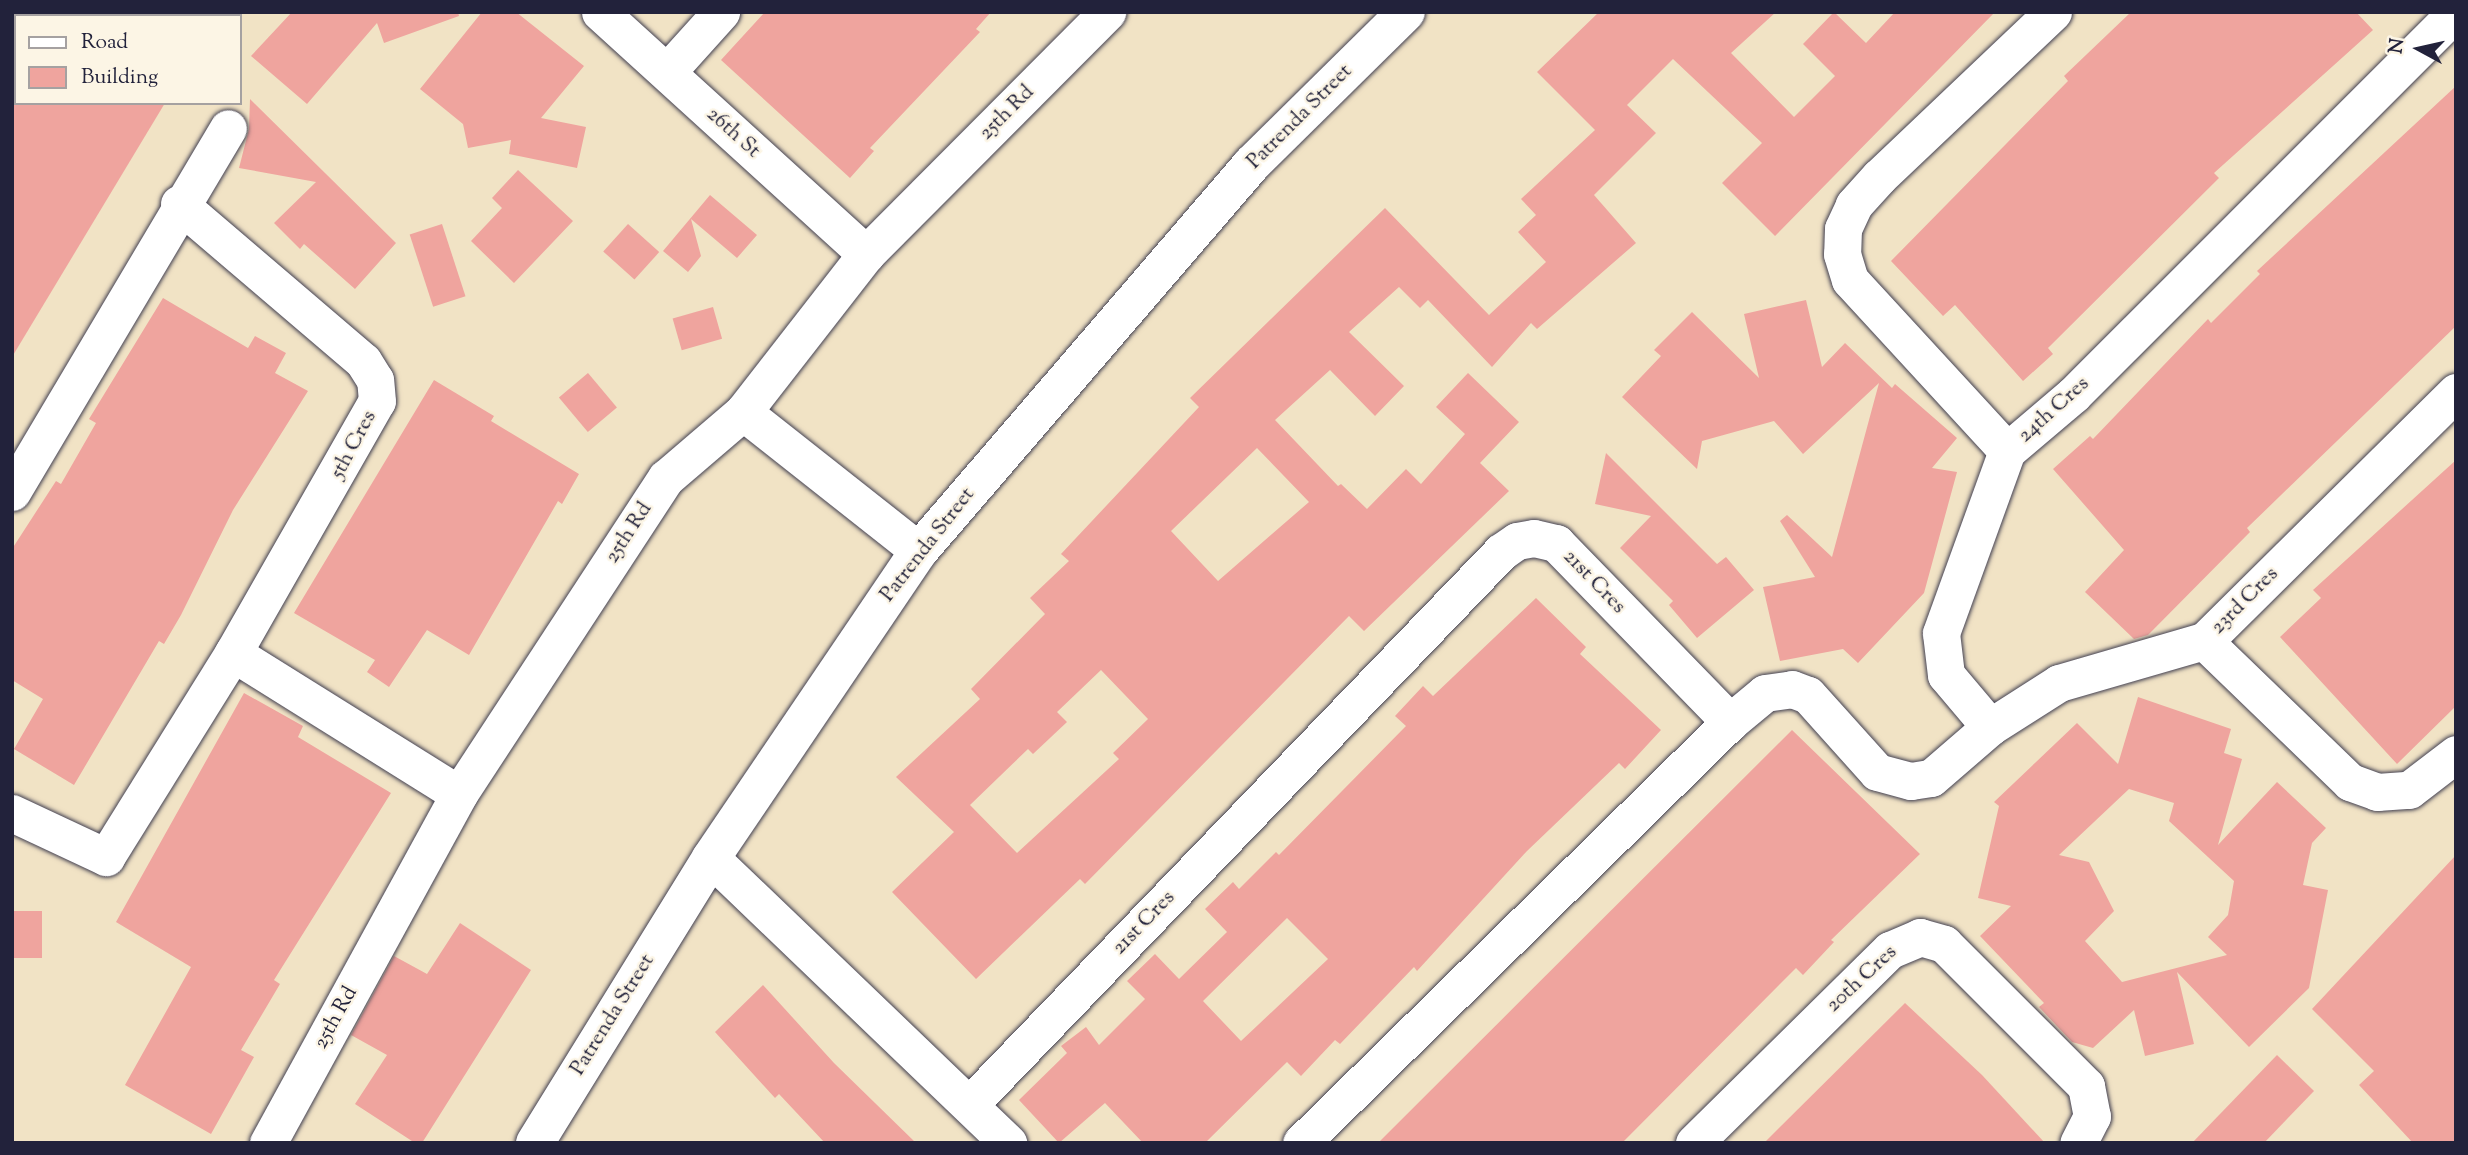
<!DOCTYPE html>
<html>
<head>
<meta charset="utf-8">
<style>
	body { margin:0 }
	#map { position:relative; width:2468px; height:1155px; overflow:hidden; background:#f1e3c5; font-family:"Sorts Mill Goudy",serif }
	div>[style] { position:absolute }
	.building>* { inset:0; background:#efa49e; transform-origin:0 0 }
	.roads { filter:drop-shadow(0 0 2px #413f50) drop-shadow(0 0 2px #413f50) }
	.minor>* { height:37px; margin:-18.5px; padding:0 18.5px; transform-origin:18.5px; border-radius:18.5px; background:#fff }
	.tertiary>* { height:38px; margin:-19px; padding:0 19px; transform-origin:19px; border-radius:19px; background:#fff }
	span { translate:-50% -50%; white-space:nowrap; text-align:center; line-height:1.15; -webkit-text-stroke:5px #fcf5e5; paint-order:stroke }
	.street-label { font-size:21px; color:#22223b }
	.frame { position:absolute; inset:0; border:14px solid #22223b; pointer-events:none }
	.legend { position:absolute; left:14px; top:14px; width:228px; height:91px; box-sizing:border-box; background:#fcf5e5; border:2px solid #a5a1a1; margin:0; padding:9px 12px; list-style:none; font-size:21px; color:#22223b }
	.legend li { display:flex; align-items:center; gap:14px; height:35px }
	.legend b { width:35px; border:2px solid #a5a1a1 }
	.north { position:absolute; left:2384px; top:14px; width:70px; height:70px; -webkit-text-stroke:5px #fcf5e5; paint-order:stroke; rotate:278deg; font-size:19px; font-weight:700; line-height:28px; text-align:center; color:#22223b }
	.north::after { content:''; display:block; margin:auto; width:24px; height:32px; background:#22223b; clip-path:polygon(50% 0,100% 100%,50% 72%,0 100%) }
</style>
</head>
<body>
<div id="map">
	<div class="building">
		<i style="clip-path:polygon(292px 12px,458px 12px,459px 16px,384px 43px,377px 23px,307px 104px,251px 56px)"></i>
		<i style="clip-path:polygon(482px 12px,516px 12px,584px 66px,541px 118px,586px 127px,577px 168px,509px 154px,511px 140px,468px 148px,463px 124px,420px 89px)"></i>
		<i style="clip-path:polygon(765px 12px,991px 12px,976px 29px,980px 32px,870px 148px,874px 151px,850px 178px,721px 60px)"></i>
		<i style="clip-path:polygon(evenodd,1599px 12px,1776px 12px,1731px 53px,1794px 117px,1835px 76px,1803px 44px,1834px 12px,1866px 43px,1895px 12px,1995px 12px,1775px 236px,1722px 183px,1762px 143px,1673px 59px,1627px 105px,1656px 133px,1594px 195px,1636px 243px,1537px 329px,1531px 323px,1492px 367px,1428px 300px,1420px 308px,1399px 287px,1349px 332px,1404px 386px,1375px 416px,1330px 370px,1275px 420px,1338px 486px,1341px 484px,1367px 509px,1406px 469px,1421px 484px,1465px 434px,1436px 407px,1468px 373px,1519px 422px,1480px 463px,1509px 491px,1364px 631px,1349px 616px,1085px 884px,1080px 879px,976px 979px,892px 892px,954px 832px,896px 777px,980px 699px,971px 689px,1045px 614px,1030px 598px,1069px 561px,1061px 554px,1199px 407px,1190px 398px,1385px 208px,1489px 315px,1546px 262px,1518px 232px,1536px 215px,1521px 199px,1595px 130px,1537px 72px,1599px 12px,1257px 448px,1309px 502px,1218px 581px,1171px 531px,1257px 448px,1599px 12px,1101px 670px,1148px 719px,1113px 753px,1119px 759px,1017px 853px,970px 805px,1028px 749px,1033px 754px,1067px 722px,1057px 712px,1101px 670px)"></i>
		<i style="clip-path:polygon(2131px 12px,2356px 12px,2373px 30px,2214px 173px,2219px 178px,2048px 348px,2053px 354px,2023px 381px,1955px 305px,1943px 316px,1891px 261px,2068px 81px,2064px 76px)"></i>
		<i style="clip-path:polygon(2456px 86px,2456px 326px,2247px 528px,2250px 532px,2148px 635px,2134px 639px,2085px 592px,2124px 550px,2053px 469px,2090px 436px,2093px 439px,2208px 319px,2211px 323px,2260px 274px,2257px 271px)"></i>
		<i style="clip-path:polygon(250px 99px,396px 243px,355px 289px,304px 244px,300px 249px,274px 223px,316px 182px,239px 168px,249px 129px)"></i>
		<i style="clip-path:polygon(12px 103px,165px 103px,12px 357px)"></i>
		<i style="clip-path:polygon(518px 170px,573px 221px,514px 283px,471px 241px,502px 208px,492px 198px)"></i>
		<i style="clip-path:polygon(710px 195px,757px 235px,737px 258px,691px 219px,701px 256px,688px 272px,663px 251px)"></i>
		<i style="left:442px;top:224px;width:76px;height:34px;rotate:72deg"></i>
		<i style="left:628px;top:224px;width:42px;height:37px;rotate:42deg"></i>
		<i style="clip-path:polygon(163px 298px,248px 348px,255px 336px,286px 353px,275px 373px,308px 391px,233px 510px,181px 615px,164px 644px,159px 641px,74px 785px,14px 749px,43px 699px,12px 680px,12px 549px,56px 481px,61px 484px,96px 423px,89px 419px)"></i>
		<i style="clip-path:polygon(1806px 300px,1822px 367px,1845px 343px,1892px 388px,1895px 384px,1957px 438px,1932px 468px,1957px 472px,1924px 593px,1858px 663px,1843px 649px,1780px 661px,1763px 587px,1815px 577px,1780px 521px,1787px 515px,1832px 557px,1879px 383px,1803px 454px,1774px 421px,1702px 441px,1697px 469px,1622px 397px,1661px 356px,1654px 350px,1692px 312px,1759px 378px,1744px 314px)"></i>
		<i style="left:713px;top:307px;width:33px;height:42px;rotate:74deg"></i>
		<i style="left:588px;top:373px;width:45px;height:38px;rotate:50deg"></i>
		<i style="clip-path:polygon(434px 380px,494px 416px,491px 421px,579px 474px,562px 504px,558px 501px,469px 655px,427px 630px,389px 687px,367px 672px,375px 660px,294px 613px)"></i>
		<i style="clip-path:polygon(1606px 453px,1717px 564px,1726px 557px,1754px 590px,1697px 638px,1669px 605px,1673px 601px,1620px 548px,1651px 516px,1595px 504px)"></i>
		<i style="clip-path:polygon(2456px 460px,2456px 706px,2397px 764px,2280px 637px,2321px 598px,2313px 590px)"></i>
		<i style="clip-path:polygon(evenodd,1536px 598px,1586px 647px,1580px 654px,1661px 730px,1625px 769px,1619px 763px,1527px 851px,1417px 971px,1414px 967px,1340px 1044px,1335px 1040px,1301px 1076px,1287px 1062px,1205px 1143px,1143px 1143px,1105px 1103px,1059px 1143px,1019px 1100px,1067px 1053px,1061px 1046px,1086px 1027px,1099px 1045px,1145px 999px,1127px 981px,1155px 954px,1179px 979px,1227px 932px,1205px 909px,1233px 882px,1239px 889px,1276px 852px,1279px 855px,1406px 726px,1395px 716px,1423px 686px,1433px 696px,1536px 598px,1287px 918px,1328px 959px,1241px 1041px,1203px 1001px,1287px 918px)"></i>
		<i style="clip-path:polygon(244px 693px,303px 726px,298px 737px,391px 793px,274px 980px,280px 984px,241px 1050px,254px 1057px,211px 1134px,125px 1085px,191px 967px,116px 922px)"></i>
		<i style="clip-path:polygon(evenodd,2138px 697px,2231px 729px,2224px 753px,2242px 759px,2218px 845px,2277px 782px,2326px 828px,2312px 843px,2303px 885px,2328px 890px,2309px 988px,2249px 1047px,2177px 972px,2194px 1044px,2145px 1056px,2134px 1010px,2093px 1048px,2072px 1042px,2039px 1007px,2044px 1003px,1980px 936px,2011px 906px,1978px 898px,1999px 806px,1994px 802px,2077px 723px,2118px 764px,2138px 697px,2129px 789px,2174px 803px,2169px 821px,2234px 881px,2228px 915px,2208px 937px,2227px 955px,2122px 982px,2085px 941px,2114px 911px,2089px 862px,2059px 855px,2129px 789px)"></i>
		<i style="clip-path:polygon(1792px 730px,1920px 854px,1831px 940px,1834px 942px,1803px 975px,1796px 968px,1622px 1143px,1378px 1143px)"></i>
		<i style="clip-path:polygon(2456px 855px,2456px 1143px,2413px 1143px,2359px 1085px,2374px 1071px,2312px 1009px)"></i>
		<i style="left:42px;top:911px;width:47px;height:30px;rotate:90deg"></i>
		<i style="clip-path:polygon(460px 923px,531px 970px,422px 1143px,415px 1143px,355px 1104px,387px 1055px,351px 1035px,394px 956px,427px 974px)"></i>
		<i style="clip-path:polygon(763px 985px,834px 1063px,916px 1143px,825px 1143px,779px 1094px,775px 1098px,715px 1032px)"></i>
		<i style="clip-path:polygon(1905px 1003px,1982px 1075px,2045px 1143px,1764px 1143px)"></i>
		<i style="clip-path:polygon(2277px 1055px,2314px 1091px,2264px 1143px,2192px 1143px)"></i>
	</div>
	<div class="roads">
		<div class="minor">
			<i style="left:600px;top:12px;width:360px;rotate:42.3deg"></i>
			<i style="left:2053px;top:12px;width:240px;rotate:136.5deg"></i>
			<i style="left:1879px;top:177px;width:38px;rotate:132deg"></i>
			<i style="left:1854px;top:205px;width:26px;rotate:115deg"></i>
			<i style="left:1843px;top:229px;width:25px;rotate:92deg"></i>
			<i style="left:1842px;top:254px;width:27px;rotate:73deg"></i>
			<i style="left:1850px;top:280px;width:232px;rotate:47.4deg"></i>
			<i style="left:2007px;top:451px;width:87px;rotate:-40.3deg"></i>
			<i style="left:2073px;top:395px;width:542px;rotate:-45deg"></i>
			<i style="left:667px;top:72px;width:81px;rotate:-48deg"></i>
			<i style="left:2456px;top:392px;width:354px;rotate:135.3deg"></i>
			<i style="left:2204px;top:641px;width:203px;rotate:44deg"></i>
			<i style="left:2350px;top:782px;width:29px;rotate:20deg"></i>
			<i style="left:2377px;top:792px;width:32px;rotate:-4deg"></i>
			<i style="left:2409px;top:790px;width:59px;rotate:-37.5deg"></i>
			<i style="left:743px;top:412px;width:224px;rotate:38.3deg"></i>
			<i style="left:12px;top:492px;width:423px;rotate:-59.3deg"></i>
			<i style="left:233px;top:653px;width:266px;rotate:32deg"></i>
			<i style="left:1730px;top:722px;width:45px;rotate:-39.6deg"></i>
			<i style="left:1765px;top:693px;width:27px;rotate:-8deg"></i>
			<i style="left:1792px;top:689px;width:17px;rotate:21deg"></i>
			<i style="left:1808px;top:695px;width:103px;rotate:48.1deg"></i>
			<i style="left:1877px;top:772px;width:35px;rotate:15deg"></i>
			<i style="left:1911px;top:781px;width:20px;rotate:-9deg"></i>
			<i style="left:1931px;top:778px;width:78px;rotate:-40.8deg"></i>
			<i style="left:1990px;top:727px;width:82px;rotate:-32.5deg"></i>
			<i style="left:2059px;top:683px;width:151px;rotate:-16.2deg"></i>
			<i style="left:1990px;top:727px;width:68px;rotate:-130.2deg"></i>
			<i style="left:1946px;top:675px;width:42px;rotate:-96.8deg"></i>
			<i style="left:1941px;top:633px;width:194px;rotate:-70.1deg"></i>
			<i style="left:12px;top:813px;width:104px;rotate:25.1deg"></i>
			<i style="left:106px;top:857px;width:240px;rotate:-58.1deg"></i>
			<i style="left:233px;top:653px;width:290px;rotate:-60.3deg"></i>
			<i style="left:377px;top:401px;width:21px;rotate:-95deg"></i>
			<i style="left:375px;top:380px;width:22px;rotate:-122deg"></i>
			<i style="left:363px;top:361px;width:242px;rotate:-139.5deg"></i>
			<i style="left:711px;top:858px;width:412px;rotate:43.8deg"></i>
			<i style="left:971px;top:1103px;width:765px;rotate:-46.11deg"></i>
			<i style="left:1501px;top:552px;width:19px;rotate:-35deg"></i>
			<i style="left:1517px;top:541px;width:17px;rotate:-10deg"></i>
			<i style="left:1534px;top:538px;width:23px;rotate:13deg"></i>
			<i style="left:1556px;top:543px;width:250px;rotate:45.8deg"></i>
			<i style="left:1730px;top:722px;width:601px;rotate:135.54deg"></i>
			<i style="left:268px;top:1143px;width:398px;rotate:-61.3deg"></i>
			<i style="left:459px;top:794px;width:378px;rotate:-56.8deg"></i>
			<i style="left:666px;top:478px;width:101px;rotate:-40.6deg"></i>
			<i style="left:743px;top:412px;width:200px;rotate:-52.1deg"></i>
			<i style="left:866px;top:254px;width:342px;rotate:-45.1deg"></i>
			<i style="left:1694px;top:1143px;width:275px;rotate:-44.6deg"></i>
			<i style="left:1890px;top:950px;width:33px;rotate:-23deg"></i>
			<i style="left:1920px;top:937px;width:25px;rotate:16deg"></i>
			<i style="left:1944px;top:944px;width:201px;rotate:45deg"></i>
			<i style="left:2086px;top:1086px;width:31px;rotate:79deg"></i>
			<i style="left:2092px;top:1116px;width:30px;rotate:117deg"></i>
		</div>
		<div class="tertiary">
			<i style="left:535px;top:1143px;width:335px;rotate:-58.3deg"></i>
			<i style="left:711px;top:858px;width:371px;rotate:-55.9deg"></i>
			<i style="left:919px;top:551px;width:511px;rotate:-49.29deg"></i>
			<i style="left:1252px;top:164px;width:216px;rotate:-44.6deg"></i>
		</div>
	</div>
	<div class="street-label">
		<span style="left:1007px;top:113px;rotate:-45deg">25th Rd</span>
		<span style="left:1300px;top:117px;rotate:-45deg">Patrenda Street</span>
		<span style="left:733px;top:133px;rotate:42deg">26th St</span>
		<span style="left:2054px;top:410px;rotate:-42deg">24th Cres</span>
		<span style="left:354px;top:445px;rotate:-62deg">5th Cres</span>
		<span style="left:629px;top:533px;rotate:-57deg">25th Rd</span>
		<span style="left:928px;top:545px;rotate:-52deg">Patrenda Street</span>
		<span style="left:1594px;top:582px;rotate:46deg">21st Cres</span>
		<span style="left:2245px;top:601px;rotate:-45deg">23rd Cres</span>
		<span style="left:1144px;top:923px;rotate:-46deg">21st Cres</span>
		<span style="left:1862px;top:979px;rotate:-43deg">20th Cres</span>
		<span style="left:613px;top:1015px;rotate:-58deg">Patrenda Street</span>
		<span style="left:336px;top:1018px;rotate:-61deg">25th Rd</span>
	</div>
	<div class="frame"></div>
	<ul class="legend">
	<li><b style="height:9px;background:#fff"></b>Road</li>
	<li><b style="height:19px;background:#efa49e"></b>Building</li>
	</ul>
	<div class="north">N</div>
</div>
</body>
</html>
